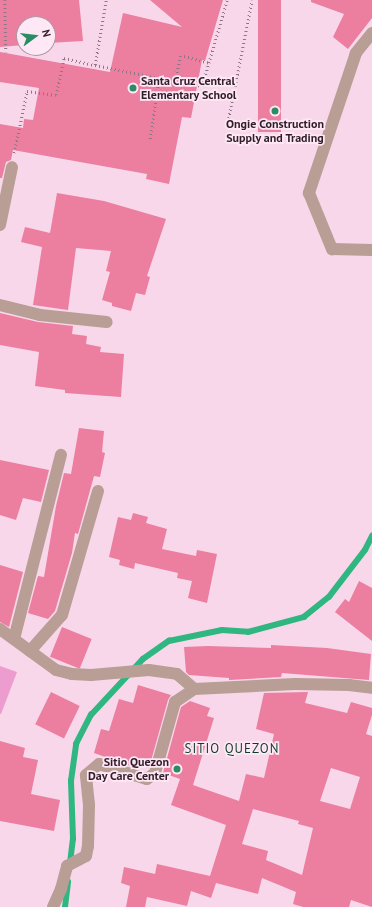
<!DOCTYPE html>
<html>
<head>
<meta charset="utf-8">
<style>
	body { margin:0 }
	#map { position:relative; width:372px; height:907px; overflow:hidden; background:#f8d7eb; font-family:"PT Sans",sans-serif }
	div>[style] { position:absolute }
	.green>* { inset:0; background:#ed9ccf }
	.stream>* { height:5.5px; margin:-2.75px; padding:0 2.75px; transform-origin:2.75px; border-radius:2.75px; background:#30b681 }
	.building>* { inset:0; background:#ec7e9f; transform-origin:0 0 }
	.path>* { height:2.5px; margin-top:-1.25px; transform-origin:0; background:repeating-linear-gradient(90deg,#8f7585 0 1px,transparent 0 4px) }
	.minor>* { height:12px; margin:-6px; padding:0 6px; transform-origin:6px; border-radius:6px; background:#b89e94 }
	.dots>* { width:11px; height:11px; translate:-50% -50%; box-sizing:border-box; border:2px solid #fee8f5; border-radius:50% }
	span { translate:-50% -50%; white-space:nowrap; text-align:center; line-height:1.15; -webkit-text-stroke:3.5px #fee8f5; paint-order:stroke }
	.poi-label { font-size:12px; color:#311d29; font-weight:700 }
	.left { translate:0 -50%; text-align:left }
	.right { translate:-100% -50%; text-align:right }
	.neighbourhood-label { font-size:13px; color:#0d3b28; letter-spacing:1px }
	.north { position:absolute; left:16px; top:16px; width:40px; height:40px; box-sizing:border-box; background:#fee8f5; border:1px solid #ac97a3; border-radius:50%; rotate:75deg; font-size:11px; font-weight:700; line-height:16px; text-align:center; color:#311d29 }
	.north::after { content:''; display:block; margin:auto; width:14px; height:18px; background:#2b8b63; clip-path:polygon(50% 0,100% 100%,50% 72%,0 100%) }
</style>
</head>
<body>
<div id="map">
	<div class="green">
		<i style="clip-path:polygon(0 666px,17px 672px,1px 714px,0 714px)"></i>
	</div>
	<div class="stream">
		<i style="left:70px;top:863px;width:24px;rotate:-83deg"></i>
		<i style="left:73px;top:839px;width:58px;rotate:-92deg"></i>
		<i style="left:71px;top:781px;width:37px;rotate:-82deg"></i>
		<i style="left:76px;top:744px;width:33px;rotate:-63deg"></i>
		<i style="left:91px;top:715px;width:76px;rotate:-47.1deg"></i>
		<i style="left:143px;top:659px;width:32px;rotate:-35deg"></i>
		<i style="left:169px;top:641px;width:54px;rotate:-11.7deg"></i>
		<i style="left:222px;top:630px;width:26px;rotate:4deg"></i>
		<i style="left:248px;top:632px;width:58px;rotate:-15deg"></i>
		<i style="left:304px;top:617px;width:32px;rotate:-39deg"></i>
		<i style="left:329px;top:597px;width:59px;rotate:-52.5deg"></i>
		<i style="left:365px;top:550px;width:16px;rotate:-63deg"></i>
		<i style="left:65px;top:907px;width:25px;rotate:-83deg"></i>
	</div>
	<div class="building">
		<i style="clip-path:polygon(0 0,79px 0,83px 41px,48px 43px,48px 24px,24px 24px,24px 45px,0 47px)"></i>
		<i style="clip-path:polygon(150px 0,223px 0,205px 61px,202px 60px,191px 118px,182px 117px,169px 184px,146px 179px,147px 174px,13px 150px,11px 160px,6px 162px,2px 178px,0 178px,0 124px,23px 128px,24px 119px,33px 120px,39px 88px,0 82px,0 52px,110px 72px,123px 13px,182px 27px)"></i>
		<i style="left:258px;top:0;width:23px;height:132px"></i>
		<i style="clip-path:polygon(311px 0,372px 0,372px 18px,348px 49px,333px 37px,344px 14px,311px 2px)"></i>
		<i style="clip-path:polygon(57px 193px,104px 201px,166px 219px,147px 276px,150px 277px,145px 295px,136px 293px,131px 311px,112px 306px,112px 303px,102px 300px,110px 272px,106px 271px,111px 251px,76px 248px,68px 310px,33px 305px,42px 247px,21px 242px,25px 227px,50px 233px)"></i>
		<i style="clip-path:polygon(0 313px,38px 322px,73px 326px,72px 334px,87px 336px,86px 344px,101px 347px,100px 352px,124px 354px,121px 397px,65px 393px,65px 390px,35px 386px,39px 352px,0 345px)"></i>
		<i style="clip-path:polygon(79px 428px,104px 431px,102px 452px,105px 453px,100px 477px,94px 476px,78px 534px,75px 533px,72px 553px,55px 611px,48px 619px,28px 613px,38px 576px,44px 577px,56px 506px,64px 473px,71px 474px)"></i>
		<i style="clip-path:polygon(0 460px,49px 470px,41px 502px,23px 498px,16px 520px,0 515px)"></i>
		<i style="clip-path:polygon(133px 513px,148px 517px,146px 523px,167px 529px,162px 549px,196px 556px,197px 550px,217px 554px,207px 603px,188px 598px,192px 581px,177px 578px,178px 573px,135px 563px,134px 569px,119px 565px,120px 560px,109px 557px,118px 517px,131px 520px)"></i>
		<i style="clip-path:polygon(0 565px,23px 572px,9px 627px,0 622px)"></i>
		<i style="clip-path:polygon(359px 581px,372px 588px,372px 641px,335px 612px,345px 599px,349px 602px)"></i>
		<i style="left:62px;top:627px;width:32px;height:32px;rotate:22deg"></i>
		<i style="clip-path:polygon(271px 645px,327px 648px,371px 654px,369px 680px,282px 673px,281px 677px,229px 680px,229px 678px,189px 675px,186px 672px,184px 647px,208px 646px,271px 648px)"></i>
		<i style="clip-path:polygon(138px 685px,171px 695px,168px 700px,149px 768px,140px 765px,139px 769px,94px 753px,101px 729px,109px 731px,119px 699px,133px 703px)"></i>
		<i style="left:51px;top:692px;width:32px;height:36px;rotate:26deg"></i>
		<i style="clip-path:polygon(evenodd,308px 692px,305px 703px,347px 713px,351px 702px,372px 708px,372px 715px,366px 734px,372px 736px,372px 907px,351px 900px,349px 907px,303px 907px,293px 904px,296px 892px,262px 878px,258px 894px,216px 883px,211px 898px,191px 891px,187px 906px,147px 897px,145px 907px,126px 907px,130px 886px,121px 883px,124px 867px,155px 874px,157px 864px,210px 876px,226px 825px,171px 805px,180px 779px,163px 773px,181px 707px,190px 701px,210px 708px,207px 716px,214px 718px,193px 785px,239px 801px,246px 774px,264px 778px,274px 734px,256px 729px,264px 693px,308px 692px,331px 768px,360px 777px,350px 809px,320px 801px,331px 768px,308px 692px,253px 809px,299px 821px,298px 824px,313px 828px,302px 875px,266px 860px,268px 851px,242px 844px,253px 809px)"></i>
		<i style="clip-path:polygon(0 741px,25px 748px,23px 757px,38px 760px,31px 794px,60px 800px,54px 831px,0 821px)"></i>
	</div>
	<div class="path">
		<i style="left:5px;top:0;width:52px;rotate:88.9deg"></i>
		<i style="left:208px;top:63px;width:28px;rotate:-165deg"></i>
		<i style="left:181px;top:56px;width:26px;rotate:103deg"></i>
		<i style="left:175px;top:81px;width:27px;rotate:10deg"></i>
		<i style="left:202px;top:86px;width:90px;rotate:-73.8deg"></i>
		<i style="left:95px;top:65px;width:65px;rotate:11.5deg"></i>
		<i style="left:227px;top:126px;width:128px;rotate:-78.8deg"></i>
		<i style="left:150px;top:139px;width:62px;rotate:-81.6deg"></i>
		<i style="left:159px;top:78px;width:16px;rotate:11deg"></i>
		<i style="left:14px;top:153px;width:63px;rotate:-78.2deg"></i>
		<i style="left:27px;top:91px;width:29px;rotate:8deg"></i>
		<i style="left:56px;top:95px;width:38px;rotate:-78deg"></i>
		<i style="left:64px;top:58px;width:32px;rotate:13deg"></i>
		<i style="left:95px;top:65px;width:66px;rotate:-80.4deg"></i>
	</div>
	<div class="minor">
		<i style="left:372px;top:33px;width:26px;rotate:129deg"></i>
		<i style="left:356px;top:53px;width:148px;rotate:108.6deg"></i>
		<i style="left:309px;top:193px;width:61px;rotate:67.7deg"></i>
		<i style="left:332px;top:249px;width:40px;rotate:1.4deg"></i>
		<i style="left:0;top:225px;width:59px;rotate:-78.3deg"></i>
		<i style="left:0;top:305px;width:41px;rotate:14deg"></i>
		<i style="left:40px;top:315px;width:67px;rotate:6deg"></i>
		<i style="left:0;top:629px;width:69px;rotate:36.2deg"></i>
		<i style="left:56px;top:670px;width:16px;rotate:14deg"></i>
		<i style="left:72px;top:674px;width:19px;rotate:3deg"></i>
		<i style="left:91px;top:675px;width:58px;rotate:-4.9deg"></i>
		<i style="left:149px;top:670px;width:28px;rotate:8deg"></i>
		<i style="left:177px;top:674px;width:23px;rotate:41deg"></i>
		<i style="left:14px;top:639px;width:190px;rotate:-75.7deg"></i>
		<i style="left:30px;top:651px;width:48px;rotate:-48.4deg"></i>
		<i style="left:62px;top:615px;width:129px;rotate:-73.8deg"></i>
		<i style="left:53px;top:907px;width:20px;rotate:-66deg"></i>
		<i style="left:61px;top:889px;width:24px;rotate:-75deg"></i>
		<i style="left:67px;top:866px;width:21px;rotate:-28deg"></i>
		<i style="left:86px;top:856px;width:10px;rotate:-79deg"></i>
		<i style="left:88px;top:846px;width:41px;rotate:-88.6deg"></i>
		<i style="left:89px;top:805px;width:30px;rotate:-96deg"></i>
		<i style="left:86px;top:775px;width:17px;rotate:-40deg"></i>
		<i style="left:99px;top:764px;width:50px;rotate:17.4deg"></i>
		<i style="left:147px;top:779px;width:10px;rotate:-37deg"></i>
		<i style="left:155px;top:773px;width:74px;rotate:-74.3deg"></i>
		<i style="left:175px;top:702px;width:23px;rotate:-34deg"></i>
		<i style="left:194px;top:689px;width:101px;rotate:-2.8deg"></i>
		<i style="left:295px;top:684px;width:54px;rotate:1.1deg"></i>
		<i style="left:349px;top:685px;width:23px;rotate:7deg"></i>
	</div>
	<div class="dots">
		<i style="left:133px;top:88px;background:#2b8b63"></i>
		<i style="left:275px;top:111px;background:#2b8b63"></i>
		<i style="left:177px;top:769px;background:#2b8b63"></i>
	</div>
	<div class="poi-label">
		<span class="left" style="left:141px;top:88px">Santa Cruz Central<br>Elementary School</span>
		<span style="left:275px;top:131px">Ongie Construction<br>Supply and Trading</span>
		<span class="right" style="left:169px;top:769px">Sitio Quezon<br>Day Care Center</span>
	</div>
	<div class="neighbourhood-label">
		<span style="left:232px;top:749px">SITIO QUEZON</span>
	</div>
	<div class="north">N</div>
</div>
</body>
</html>
